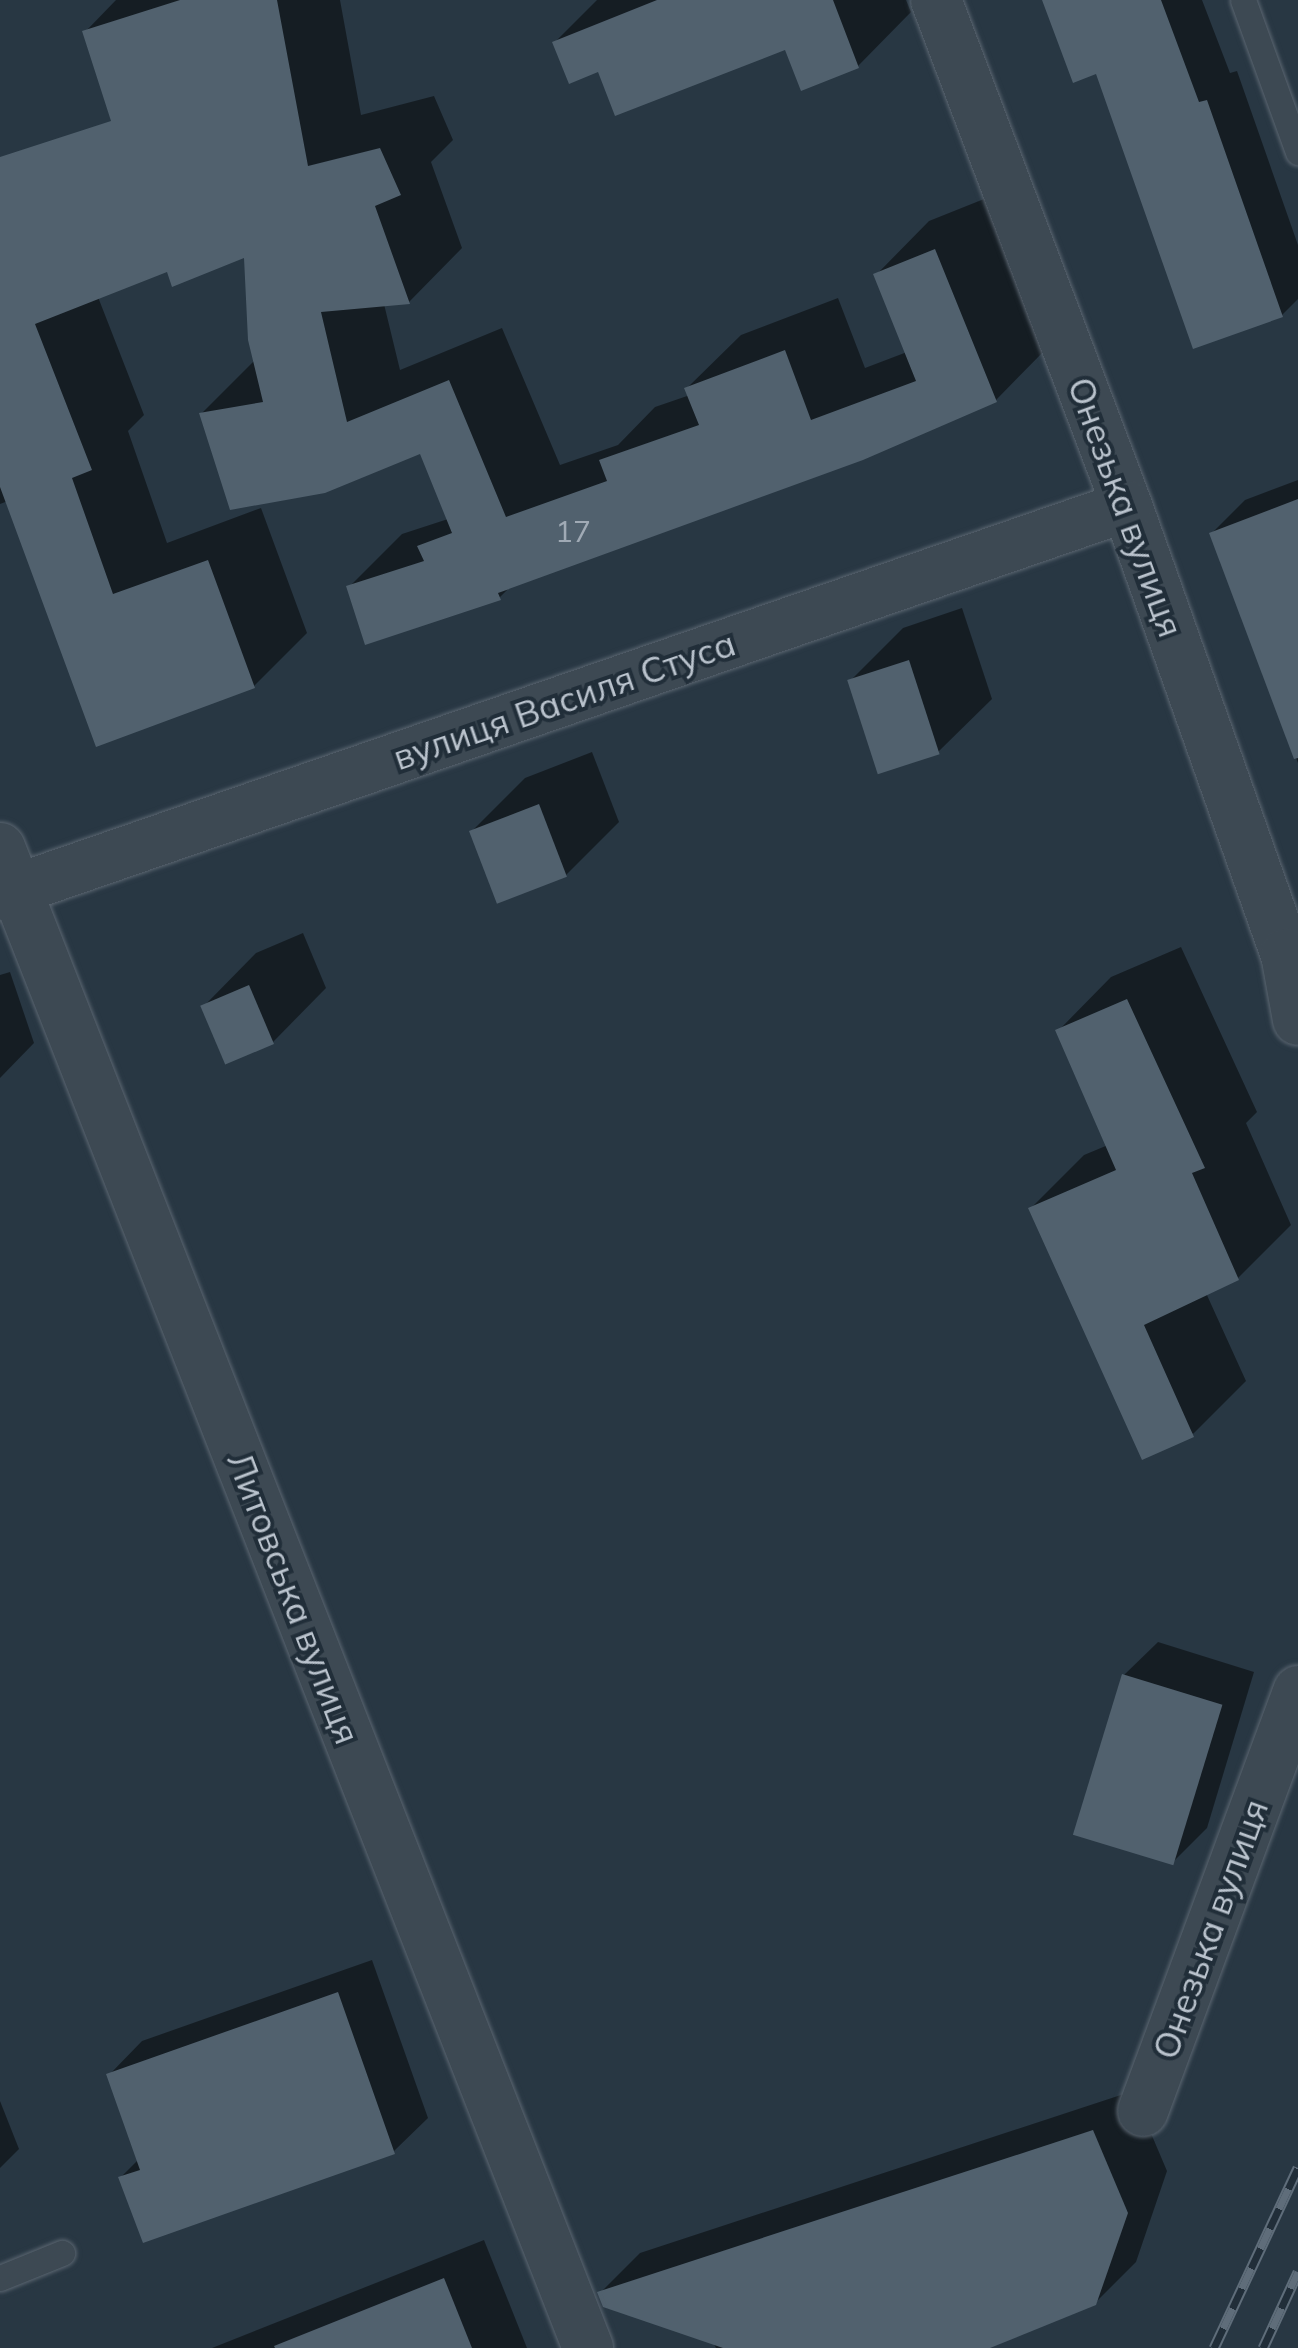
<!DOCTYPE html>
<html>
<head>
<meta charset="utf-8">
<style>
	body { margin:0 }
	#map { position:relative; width:1298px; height:2348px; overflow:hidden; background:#283743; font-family:Mulish,sans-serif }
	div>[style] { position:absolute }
	.shadow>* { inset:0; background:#0007 }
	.building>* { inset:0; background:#51616e; transform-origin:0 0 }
	.roads { filter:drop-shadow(0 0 2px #5b6671) drop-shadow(0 0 2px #5b6671) }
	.service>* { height:25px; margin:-12.5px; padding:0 12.5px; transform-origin:12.5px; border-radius:12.5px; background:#3d4953 }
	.minor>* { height:50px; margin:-25px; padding:0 25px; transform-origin:25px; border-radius:25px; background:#3d4953 }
	.rail>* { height:11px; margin-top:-5.5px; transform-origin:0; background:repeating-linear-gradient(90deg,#212e39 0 22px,#5f6d7a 0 44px); box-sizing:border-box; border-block:2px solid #5f6d7a }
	span { translate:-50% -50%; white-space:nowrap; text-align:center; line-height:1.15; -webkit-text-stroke:8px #212e39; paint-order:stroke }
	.number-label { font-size:30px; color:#a0aab5 }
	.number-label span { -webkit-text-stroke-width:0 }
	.street-label { font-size:35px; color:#bac3cd }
</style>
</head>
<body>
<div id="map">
	<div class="shadow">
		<i style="clip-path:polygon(116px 0,340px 0,361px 115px,434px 96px,453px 140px,431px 162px,462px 248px,409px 302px,384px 304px,400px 370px,502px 328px,560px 465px,618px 445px,655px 407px,690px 395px,687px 388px,741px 335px,838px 298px,865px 368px,907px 352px,876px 275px,929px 221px,989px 197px,1049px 346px,996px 400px,511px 586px,499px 598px,349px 587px,402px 534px,448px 519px,421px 451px,201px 414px,255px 360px,247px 255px,168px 269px,98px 297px,144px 415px,128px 431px,167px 543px,261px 508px,307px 633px,254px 686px,98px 744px,8px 501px,0 504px,0 195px,168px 131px,85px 32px)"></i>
		<i style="clip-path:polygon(597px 0,906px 0,911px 12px,858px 66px,786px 47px,599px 68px,555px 42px)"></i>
		<i style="clip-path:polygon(1045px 0,1202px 0,1230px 73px,1237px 71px,1298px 245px,1298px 299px,1282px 315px)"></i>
		<i style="clip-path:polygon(1298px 480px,1298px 763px,1211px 534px,1245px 500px)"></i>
		<i style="clip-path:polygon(962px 608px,992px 699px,938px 752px,850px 681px,903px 628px)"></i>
		<i style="clip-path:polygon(592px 752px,619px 822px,566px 875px,472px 831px,525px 778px)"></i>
		<i style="clip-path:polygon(303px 933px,326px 988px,273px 1042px,203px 1007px,256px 953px)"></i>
		<i style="clip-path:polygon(1181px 947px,1257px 1112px,1246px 1123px,1291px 1225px,1238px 1278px,1206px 1293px,1246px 1381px,1193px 1434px,1031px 1208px,1084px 1155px,1108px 1145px,1058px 1031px,1111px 977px)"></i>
		<i style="clip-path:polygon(10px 972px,34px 1043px,0 1078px,0 975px)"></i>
		<i style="clip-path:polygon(1158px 1642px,1254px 1672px,1207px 1828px,1173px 1862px,1124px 1675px)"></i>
		<i style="clip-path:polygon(372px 1960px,428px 2118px,394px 2151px,121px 2177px,139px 2159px,109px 2075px,142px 2041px)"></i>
		<i style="clip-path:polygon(1133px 2091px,1167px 2171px,1136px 2262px,1095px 2303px,983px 2348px,716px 2348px,713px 2342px,600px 2293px,640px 2253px)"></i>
		<i style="clip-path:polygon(0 2101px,19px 2149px,0 2168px)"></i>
		<i style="clip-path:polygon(484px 2240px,527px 2348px,212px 2348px)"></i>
	</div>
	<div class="building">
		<i style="clip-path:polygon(180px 0,277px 0,308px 166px,380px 148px,401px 195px,375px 206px,410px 304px,321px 312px,347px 422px,449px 380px,506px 517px,607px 481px,599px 460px,699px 425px,684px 388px,785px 350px,811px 420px,916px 381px,873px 274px,935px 249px,997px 402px,863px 460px,498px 593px,501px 600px,365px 645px,346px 586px,424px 561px,417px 546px,452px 533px,420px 454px,325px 493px,230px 510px,199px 413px,263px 402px,248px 340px,244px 258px,172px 287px,167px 272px,35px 324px,92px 470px,72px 478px,113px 594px,208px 560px,255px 688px,96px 747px,0 487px,0 157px,111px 121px,82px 31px)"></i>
		<i style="clip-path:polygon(657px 0,833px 0,859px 68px,801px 91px,785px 50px,615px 116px,598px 72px,569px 84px,552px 42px)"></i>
		<i style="clip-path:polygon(1042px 0,1161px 0,1199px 102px,1207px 100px,1283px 317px,1193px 349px,1096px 74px,1073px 83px)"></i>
		<i style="clip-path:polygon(1298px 499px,1298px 758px,1294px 759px,1209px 533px)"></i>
		<i style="left:909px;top:660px;width:99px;height:65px;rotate:72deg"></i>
		<i style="left:539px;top:804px;width:78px;height:75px;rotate:69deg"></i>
		<i style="left:249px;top:985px;width:64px;height:53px;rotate:67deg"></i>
		<i style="clip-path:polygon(1127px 999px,1205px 1168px,1192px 1173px,1239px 1280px,1144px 1325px,1194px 1437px,1142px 1460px,1028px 1208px,1116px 1170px,1055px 1030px)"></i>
		<i style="left:1122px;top:1674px;width:105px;height:168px;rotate:17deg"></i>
		<i style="clip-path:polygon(338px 1992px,395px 2154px,143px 2243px,118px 2177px,140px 2170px,106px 2074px)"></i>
		<i style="clip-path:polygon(1093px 2130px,1128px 2213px,1096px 2305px,990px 2348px,723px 2348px,603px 2307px,597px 2292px)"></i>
		<i style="clip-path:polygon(444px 2278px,472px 2348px,275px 2348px,274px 2346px)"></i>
	</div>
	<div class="roads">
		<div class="service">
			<i style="left:1243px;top:0;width:162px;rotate:70.1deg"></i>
			<i style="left:0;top:2278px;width:67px;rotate:-22deg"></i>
		</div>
		<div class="minor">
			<i style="left:936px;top:0;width:541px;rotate:69.32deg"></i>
			<i style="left:1127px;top:506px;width:475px;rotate:70.5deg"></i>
			<i style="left:1286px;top:954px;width:67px;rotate:79.7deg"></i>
			<i style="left:0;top:848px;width:1611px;rotate:68.59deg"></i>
			<i style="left:0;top:895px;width:1192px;rotate:-19.04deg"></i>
			<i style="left:1143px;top:2111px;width:448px;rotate:-69.7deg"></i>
		</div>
	</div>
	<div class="rail">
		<i style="left:1214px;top:2348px;width:199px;rotate:-65deg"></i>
		<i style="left:1263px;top:2348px;width:84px;rotate:-65.3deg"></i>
	</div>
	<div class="number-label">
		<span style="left:573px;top:531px">17</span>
	</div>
	<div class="street-label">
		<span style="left:1126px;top:507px;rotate:70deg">Онезька вулиця</span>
		<span style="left:564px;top:700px;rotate:-19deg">вулиця Василя Стуса</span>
		<span style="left:294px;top:1598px;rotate:69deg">Литовська вулиця</span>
		<span style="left:1210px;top:1929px;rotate:-70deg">Онезька вулиця</span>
	</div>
</div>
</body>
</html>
